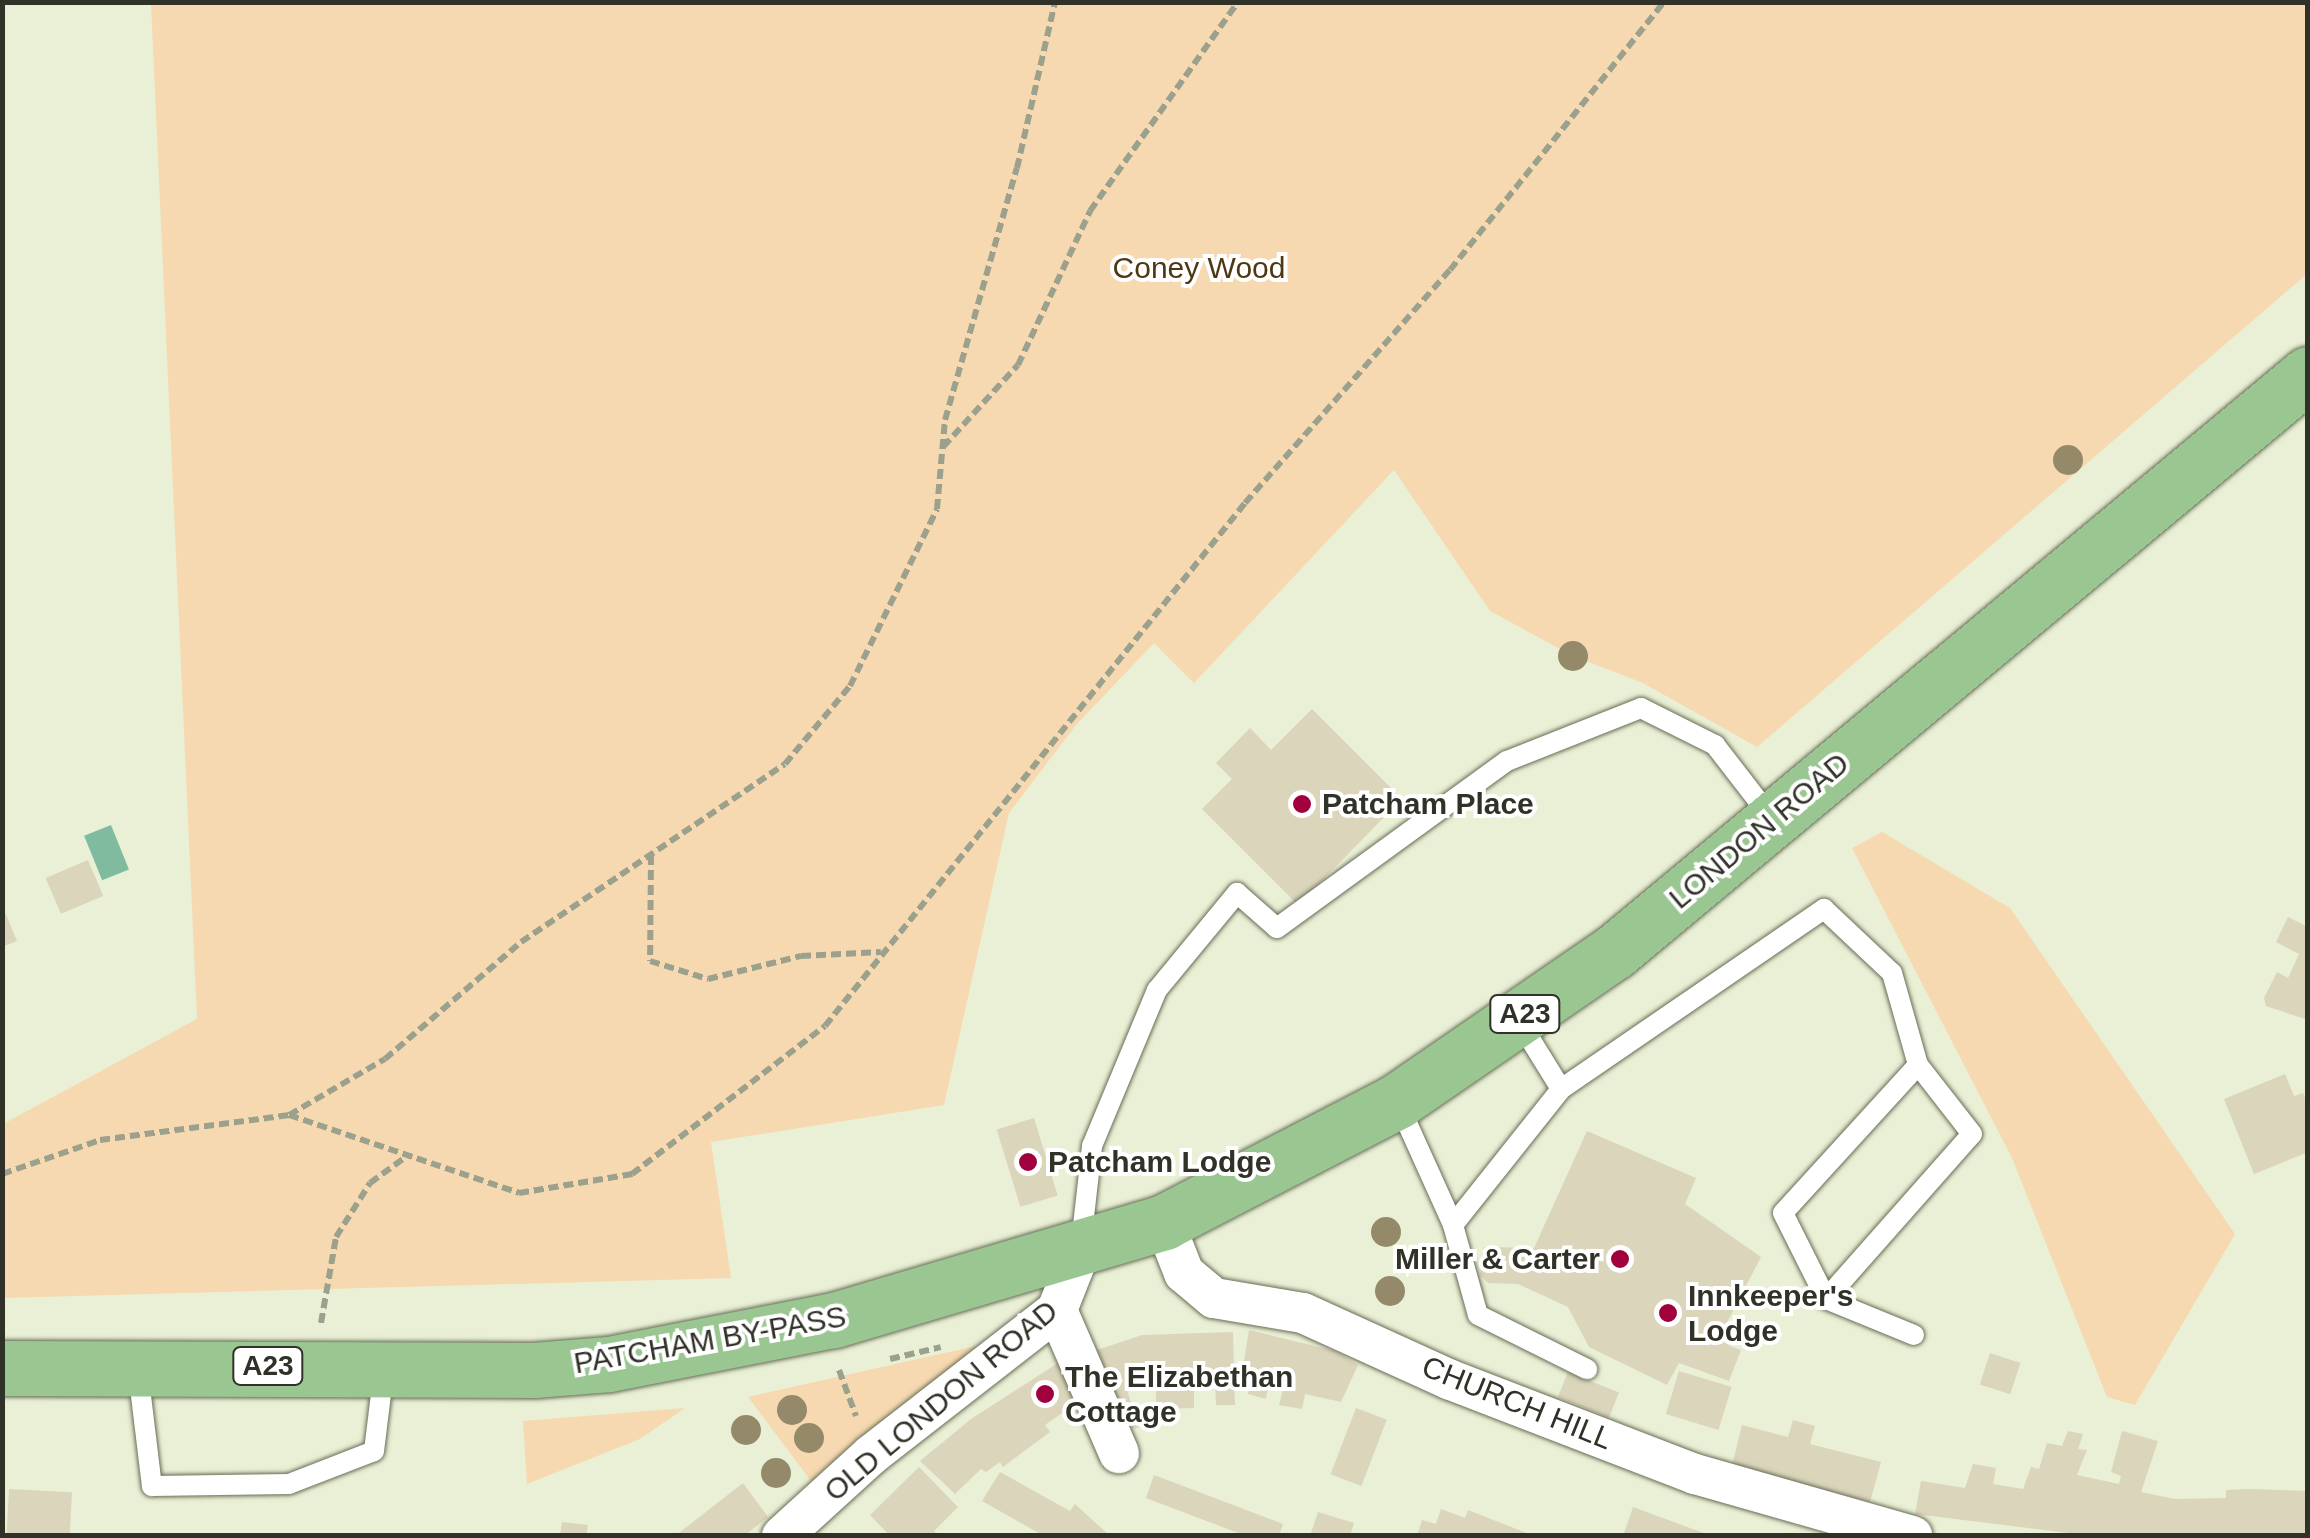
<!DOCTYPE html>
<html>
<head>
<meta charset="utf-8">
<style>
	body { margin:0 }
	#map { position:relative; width:2310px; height:1538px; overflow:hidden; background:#e9f0d5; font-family:Arial,sans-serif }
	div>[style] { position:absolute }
	.green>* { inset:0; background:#f6d9b0 }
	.water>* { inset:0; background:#81bb9f; transform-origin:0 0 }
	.building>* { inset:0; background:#dbd5bb; transform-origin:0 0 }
	.path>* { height:6px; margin-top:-3px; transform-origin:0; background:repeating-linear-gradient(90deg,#9ca18d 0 10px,transparent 0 15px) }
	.roads { filter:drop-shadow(0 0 2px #676d56) drop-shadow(0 0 2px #676d56) }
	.service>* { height:20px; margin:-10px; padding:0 10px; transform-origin:10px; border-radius:10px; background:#fff }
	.minor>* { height:40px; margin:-20px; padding:0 20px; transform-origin:20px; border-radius:20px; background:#fff }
	.trunk>* { height:55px; margin:-27.5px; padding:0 27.5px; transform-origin:27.5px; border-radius:27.5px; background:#9ac692 }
	.trees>* { width:30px; height:30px; margin:-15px; border-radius:50%; background:#948a69 }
	.dots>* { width:28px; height:28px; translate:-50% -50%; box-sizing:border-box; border:5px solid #fff; border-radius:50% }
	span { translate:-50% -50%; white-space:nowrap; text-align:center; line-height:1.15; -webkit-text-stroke:8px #fff; paint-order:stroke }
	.shield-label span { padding:2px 8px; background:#fff; border:2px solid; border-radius:8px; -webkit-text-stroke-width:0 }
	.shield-label { font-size:28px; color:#303228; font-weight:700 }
	.park-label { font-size:30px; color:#4e3711 }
	.poi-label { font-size:30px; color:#303228; font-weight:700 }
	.left { translate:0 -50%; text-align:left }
	.right { translate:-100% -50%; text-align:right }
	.street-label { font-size:30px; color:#303228 }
	.frame { position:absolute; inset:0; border:5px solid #303228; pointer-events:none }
</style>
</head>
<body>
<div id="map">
	<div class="green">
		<i style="clip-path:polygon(151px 3px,2307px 3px,2307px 274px,1757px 747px,1643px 683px,1573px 656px,1490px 611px,1394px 470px,1194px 683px,1154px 643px,1076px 725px,1009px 813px,944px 1105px,711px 1142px,731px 1278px,3px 1298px,3px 1124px,197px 1019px)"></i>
		<i style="clip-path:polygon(1882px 832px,2010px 908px,2235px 1234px,2135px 1405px,2107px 1397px,2012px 1158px,1852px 848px)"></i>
		<i style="clip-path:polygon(976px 1346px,814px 1485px,748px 1397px)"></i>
		<i style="clip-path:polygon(685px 1408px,640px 1439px,527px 1484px,523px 1421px)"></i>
	</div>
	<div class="water">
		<i style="left:111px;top:825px;width:48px;height:29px;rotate:68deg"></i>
	</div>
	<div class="building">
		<i style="clip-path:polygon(1312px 709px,1402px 799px,1298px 905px,1202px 809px,1232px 779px,1216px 763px,1250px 728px,1271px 750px)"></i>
		<i style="left:88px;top:860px;width:39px;height:46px;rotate:67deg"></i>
		<i style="clip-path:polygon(2px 905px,17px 941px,2px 947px)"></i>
		<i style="clip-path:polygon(2288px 917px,2308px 927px,2308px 1020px,2266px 1006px,2264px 998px,2277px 972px,2288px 978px,2299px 954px,2276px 942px)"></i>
		<i style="clip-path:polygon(2285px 1074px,2294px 1096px,2303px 1093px,2308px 1105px,2308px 1152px,2254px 1174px,2224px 1099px)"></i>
		<i style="left:1034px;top:1118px;width:81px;height:39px;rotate:73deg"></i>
		<i style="clip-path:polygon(1587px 1131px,1696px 1178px,1685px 1204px,1761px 1257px,1723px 1330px,1735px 1337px,1730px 1346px,1741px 1350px,1729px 1381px,1679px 1363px,1667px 1385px,1589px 1347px,1568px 1307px,1518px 1284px,1488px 1283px,1480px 1275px,1484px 1247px,1534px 1248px)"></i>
		<i style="clip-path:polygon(1249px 1330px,1335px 1351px,1358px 1365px,1341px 1402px,1305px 1394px,1302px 1409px,1279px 1405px,1284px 1386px,1269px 1382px,1266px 1399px,1248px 1394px,1250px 1378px,1242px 1374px)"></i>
		<i style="clip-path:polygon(1233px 1332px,1235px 1405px,1216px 1405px,1215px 1381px,1194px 1382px,1194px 1408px,1156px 1409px,1156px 1383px,1143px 1384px,1127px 1390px,1139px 1427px,1113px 1436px,1085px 1354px,1142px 1335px)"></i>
		<i style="left:1990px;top:1353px;width:32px;height:33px;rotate:18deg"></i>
		<i style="clip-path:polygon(1066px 1358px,1085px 1397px,1045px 1425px,1050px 1432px,1003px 1467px,1000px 1462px,986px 1472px,981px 1469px,955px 1494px,920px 1461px,971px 1419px)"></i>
		<i style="left:1679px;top:1371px;width:55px;height:45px;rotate:17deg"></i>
		<i style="left:1568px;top:1372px;width:55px;height:27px;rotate:22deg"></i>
		<i style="left:1356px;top:1408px;width:33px;height:71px;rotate:21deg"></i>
		<i style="clip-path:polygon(1793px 1420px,1815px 1426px,1810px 1444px,1881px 1462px,1870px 1502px,1732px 1466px,1742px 1425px,1788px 1437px)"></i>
		<i style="clip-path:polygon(2068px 1431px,2083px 1434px,2078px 1449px,2087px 1450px,2077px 1475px,2119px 1484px,2121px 1476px,2111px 1472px,2122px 1431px,2158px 1441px,2141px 1492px,2175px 1499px,2226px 1498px,2226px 1490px,2249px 1489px,2308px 1491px,2308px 1536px,2093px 1536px,1915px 1514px,1921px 1481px,1965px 1488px,1973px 1464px,1996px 1468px,1993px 1484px,2023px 1489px,2031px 1467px,2039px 1469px,2047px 1443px,2062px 1446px)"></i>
		<i style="clip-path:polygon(919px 1467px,958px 1507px,934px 1531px,939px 1536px,890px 1536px,870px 1515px)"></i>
		<i style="clip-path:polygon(1000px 1472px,1070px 1511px,1075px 1504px,1110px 1536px,1044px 1536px,982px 1501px)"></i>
		<i style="clip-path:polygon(1154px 1475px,1283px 1524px,1279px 1536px,1246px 1536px,1146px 1498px)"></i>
		<i style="clip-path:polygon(743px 1483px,768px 1517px,744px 1536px,675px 1536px)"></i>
		<i style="left:9px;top:1489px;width:63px;height:47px;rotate:3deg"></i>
		<i style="clip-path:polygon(1633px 1507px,1709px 1535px,1709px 1536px,1623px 1536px)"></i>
		<i style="clip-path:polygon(1441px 1509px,1465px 1518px,1468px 1510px,1534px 1536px,1417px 1536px,1422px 1520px,1436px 1524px)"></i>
		<i style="clip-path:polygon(1318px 1512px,1354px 1523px,1350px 1536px,1310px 1536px)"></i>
		<i style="clip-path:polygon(562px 1522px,588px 1525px,586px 1536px,560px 1536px)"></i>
	</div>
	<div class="path">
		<i style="left:943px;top:447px;width:111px;rotate:-47.6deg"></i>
		<i style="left:1018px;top:365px;width:170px;rotate:-64.9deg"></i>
		<i style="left:1090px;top:211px;width:256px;rotate:-54.7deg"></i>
		<i style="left:651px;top:855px;width:106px;rotate:90.5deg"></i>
		<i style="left:650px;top:961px;width:61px;rotate:17.2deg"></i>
		<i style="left:708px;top:979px;width:96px;rotate:-13.9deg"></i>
		<i style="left:801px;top:956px;width:80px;rotate:-2.9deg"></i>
		<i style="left:289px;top:1115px;width:243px;rotate:18.7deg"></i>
		<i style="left:519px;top:1193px;width:115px;rotate:-9.5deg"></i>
		<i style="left:632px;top:1174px;width:243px;rotate:-37.5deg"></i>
		<i style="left:825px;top:1026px;width:671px;rotate:-51.23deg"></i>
		<i style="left:1245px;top:503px;width:310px;rotate:-48.7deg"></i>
		<i style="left:1450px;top:270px;width:343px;rotate:-51.4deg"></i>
		<i style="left:2px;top:1174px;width:104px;rotate:-19.1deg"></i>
		<i style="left:100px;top:1140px;width:191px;rotate:-7.5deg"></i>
		<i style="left:289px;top:1115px;width:111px;rotate:-30.3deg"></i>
		<i style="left:385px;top:1059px;width:179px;rotate:-40.7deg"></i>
		<i style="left:521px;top:942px;width:318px;rotate:-34deg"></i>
		<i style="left:785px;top:764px;width:102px;rotate:-50.2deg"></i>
		<i style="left:850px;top:686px;width:197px;rotate:-63.8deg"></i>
		<i style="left:937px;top:509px;width:89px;rotate:-84.9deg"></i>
		<i style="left:945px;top:420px;width:262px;rotate:-74.1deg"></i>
		<i style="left:1017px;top:168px;width:170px;rotate:-77.1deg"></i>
		<i style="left:321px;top:1323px;width:87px;rotate:-80.1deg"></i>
		<i style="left:336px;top:1237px;width:64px;rotate:-57.8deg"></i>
		<i style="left:370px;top:1183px;width:46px;rotate:-36.1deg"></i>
		<i style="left:890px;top:1359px;width:52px;rotate:-13.2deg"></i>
		<i style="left:839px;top:1370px;width:49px;rotate:69.7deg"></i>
	</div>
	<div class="roads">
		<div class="service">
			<i style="left:1519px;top:1021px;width:80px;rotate:58.3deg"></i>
			<i style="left:1561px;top:1089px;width:319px;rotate:-34.4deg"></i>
			<i style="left:1824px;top:909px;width:93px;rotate:43.3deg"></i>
			<i style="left:1892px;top:973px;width:96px;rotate:74.2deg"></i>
			<i style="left:1918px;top:1065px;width:200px;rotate:132.4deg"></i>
			<i style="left:1783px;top:1213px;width:96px;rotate:63.4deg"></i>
			<i style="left:1826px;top:1299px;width:220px;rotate:-48.5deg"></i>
			<i style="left:1972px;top:1134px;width:88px;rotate:-128deg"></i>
			<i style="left:1398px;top:1103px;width:134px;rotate:65.7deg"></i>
			<i style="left:1453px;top:1225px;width:93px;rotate:74.5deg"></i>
			<i style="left:1478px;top:1315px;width:122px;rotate:26.4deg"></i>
			<i style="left:1453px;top:1225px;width:174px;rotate:-51.5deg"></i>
			<i style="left:1081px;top:1243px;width:98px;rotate:-83.5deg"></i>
			<i style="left:1092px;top:1146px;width:169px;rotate:-67.4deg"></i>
			<i style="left:1157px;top:990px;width:126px;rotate:-50.5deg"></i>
			<i style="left:1237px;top:893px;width:53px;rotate:41.2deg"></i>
			<i style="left:1277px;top:928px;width:284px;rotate:-36deg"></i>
			<i style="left:1507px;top:761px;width:144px;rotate:-21.6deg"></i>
			<i style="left:1641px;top:708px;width:83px;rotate:26.6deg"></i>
			<i style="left:1715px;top:745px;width:95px;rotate:52.3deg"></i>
			<i style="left:1826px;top:1299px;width:95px;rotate:22.2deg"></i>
			<i style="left:138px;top:1371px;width:116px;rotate:83.1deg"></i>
			<i style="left:152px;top:1486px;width:137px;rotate:-0.8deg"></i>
			<i style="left:289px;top:1484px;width:91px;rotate:-21.2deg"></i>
			<i style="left:374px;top:1451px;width:82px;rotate:-83deg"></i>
		</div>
		<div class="minor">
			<i style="left:1164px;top:1222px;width:55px;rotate:68.6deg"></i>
			<i style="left:1184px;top:1273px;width:39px;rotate:40deg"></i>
			<i style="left:1214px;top:1298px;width:90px;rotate:9.6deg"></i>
			<i style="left:1303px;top:1313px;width:162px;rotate:24.4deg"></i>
			<i style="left:1451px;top:1380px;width:261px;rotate:21.1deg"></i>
			<i style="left:1695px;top:1474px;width:226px;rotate:15.9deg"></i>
			<i style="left:1057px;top:1310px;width:156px;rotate:66.6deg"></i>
			<i style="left:782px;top:1536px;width:120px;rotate:-42.3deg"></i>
			<i style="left:871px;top:1455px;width:236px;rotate:-37.9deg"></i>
			<i style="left:1057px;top:1310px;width:62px;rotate:-68.4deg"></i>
		</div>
		<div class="trunk">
			<i style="left:2px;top:1368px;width:532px;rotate:0.22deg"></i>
			<i style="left:534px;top:1370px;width:75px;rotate:-4.6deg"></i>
			<i style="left:609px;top:1364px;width:229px;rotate:-11.1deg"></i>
			<i style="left:834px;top:1320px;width:344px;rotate:-16.5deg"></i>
			<i style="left:1164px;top:1222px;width:263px;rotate:-27.4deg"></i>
			<i style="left:1397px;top:1101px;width:263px;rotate:-34.5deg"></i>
			<i style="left:1614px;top:952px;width:903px;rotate:-39.79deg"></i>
		</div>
	</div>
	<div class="trees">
		<i style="left:2068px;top:460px"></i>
		<i style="left:1573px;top:656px"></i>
		<i style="left:1386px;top:1232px"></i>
		<i style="left:1390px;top:1291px"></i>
		<i style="left:792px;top:1410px"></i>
		<i style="left:746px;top:1430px"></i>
		<i style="left:809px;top:1438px"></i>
		<i style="left:776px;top:1473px"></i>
	</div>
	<div class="dots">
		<i style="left:1302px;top:804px;background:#a0013d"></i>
		<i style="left:1028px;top:1162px;background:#a0013d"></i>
		<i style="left:1620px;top:1259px;background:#a0013d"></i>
		<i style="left:1668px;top:1313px;background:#a0013d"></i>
		<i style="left:1045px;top:1394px;background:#a0013d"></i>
	</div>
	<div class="shield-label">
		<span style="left:1525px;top:1014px">A23</span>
		<span style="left:268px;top:1366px">A23</span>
	</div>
	<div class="park-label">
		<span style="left:1199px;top:268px">Coney Wood</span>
	</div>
	<div class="poi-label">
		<span class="left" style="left:1322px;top:804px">Patcham Place</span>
		<span class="left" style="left:1048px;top:1162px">Patcham Lodge</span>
		<span class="right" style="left:1600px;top:1259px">Miller &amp; Carter</span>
		<span class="left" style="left:1688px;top:1313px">Innkeeper's<br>Lodge</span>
		<span class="left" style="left:1065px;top:1394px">The Elizabethan<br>Cottage</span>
	</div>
	<div class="street-label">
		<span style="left:1759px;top:831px;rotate:-40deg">LONDON ROAD</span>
		<span style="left:710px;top:1340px;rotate:-10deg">PATCHAM BY-PASS</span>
		<span style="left:941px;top:1401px;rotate:-40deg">OLD LONDON ROAD</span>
		<span style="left:1517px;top:1403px;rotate:22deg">CHURCH HILL</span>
	</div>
	<div class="frame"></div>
</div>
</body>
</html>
